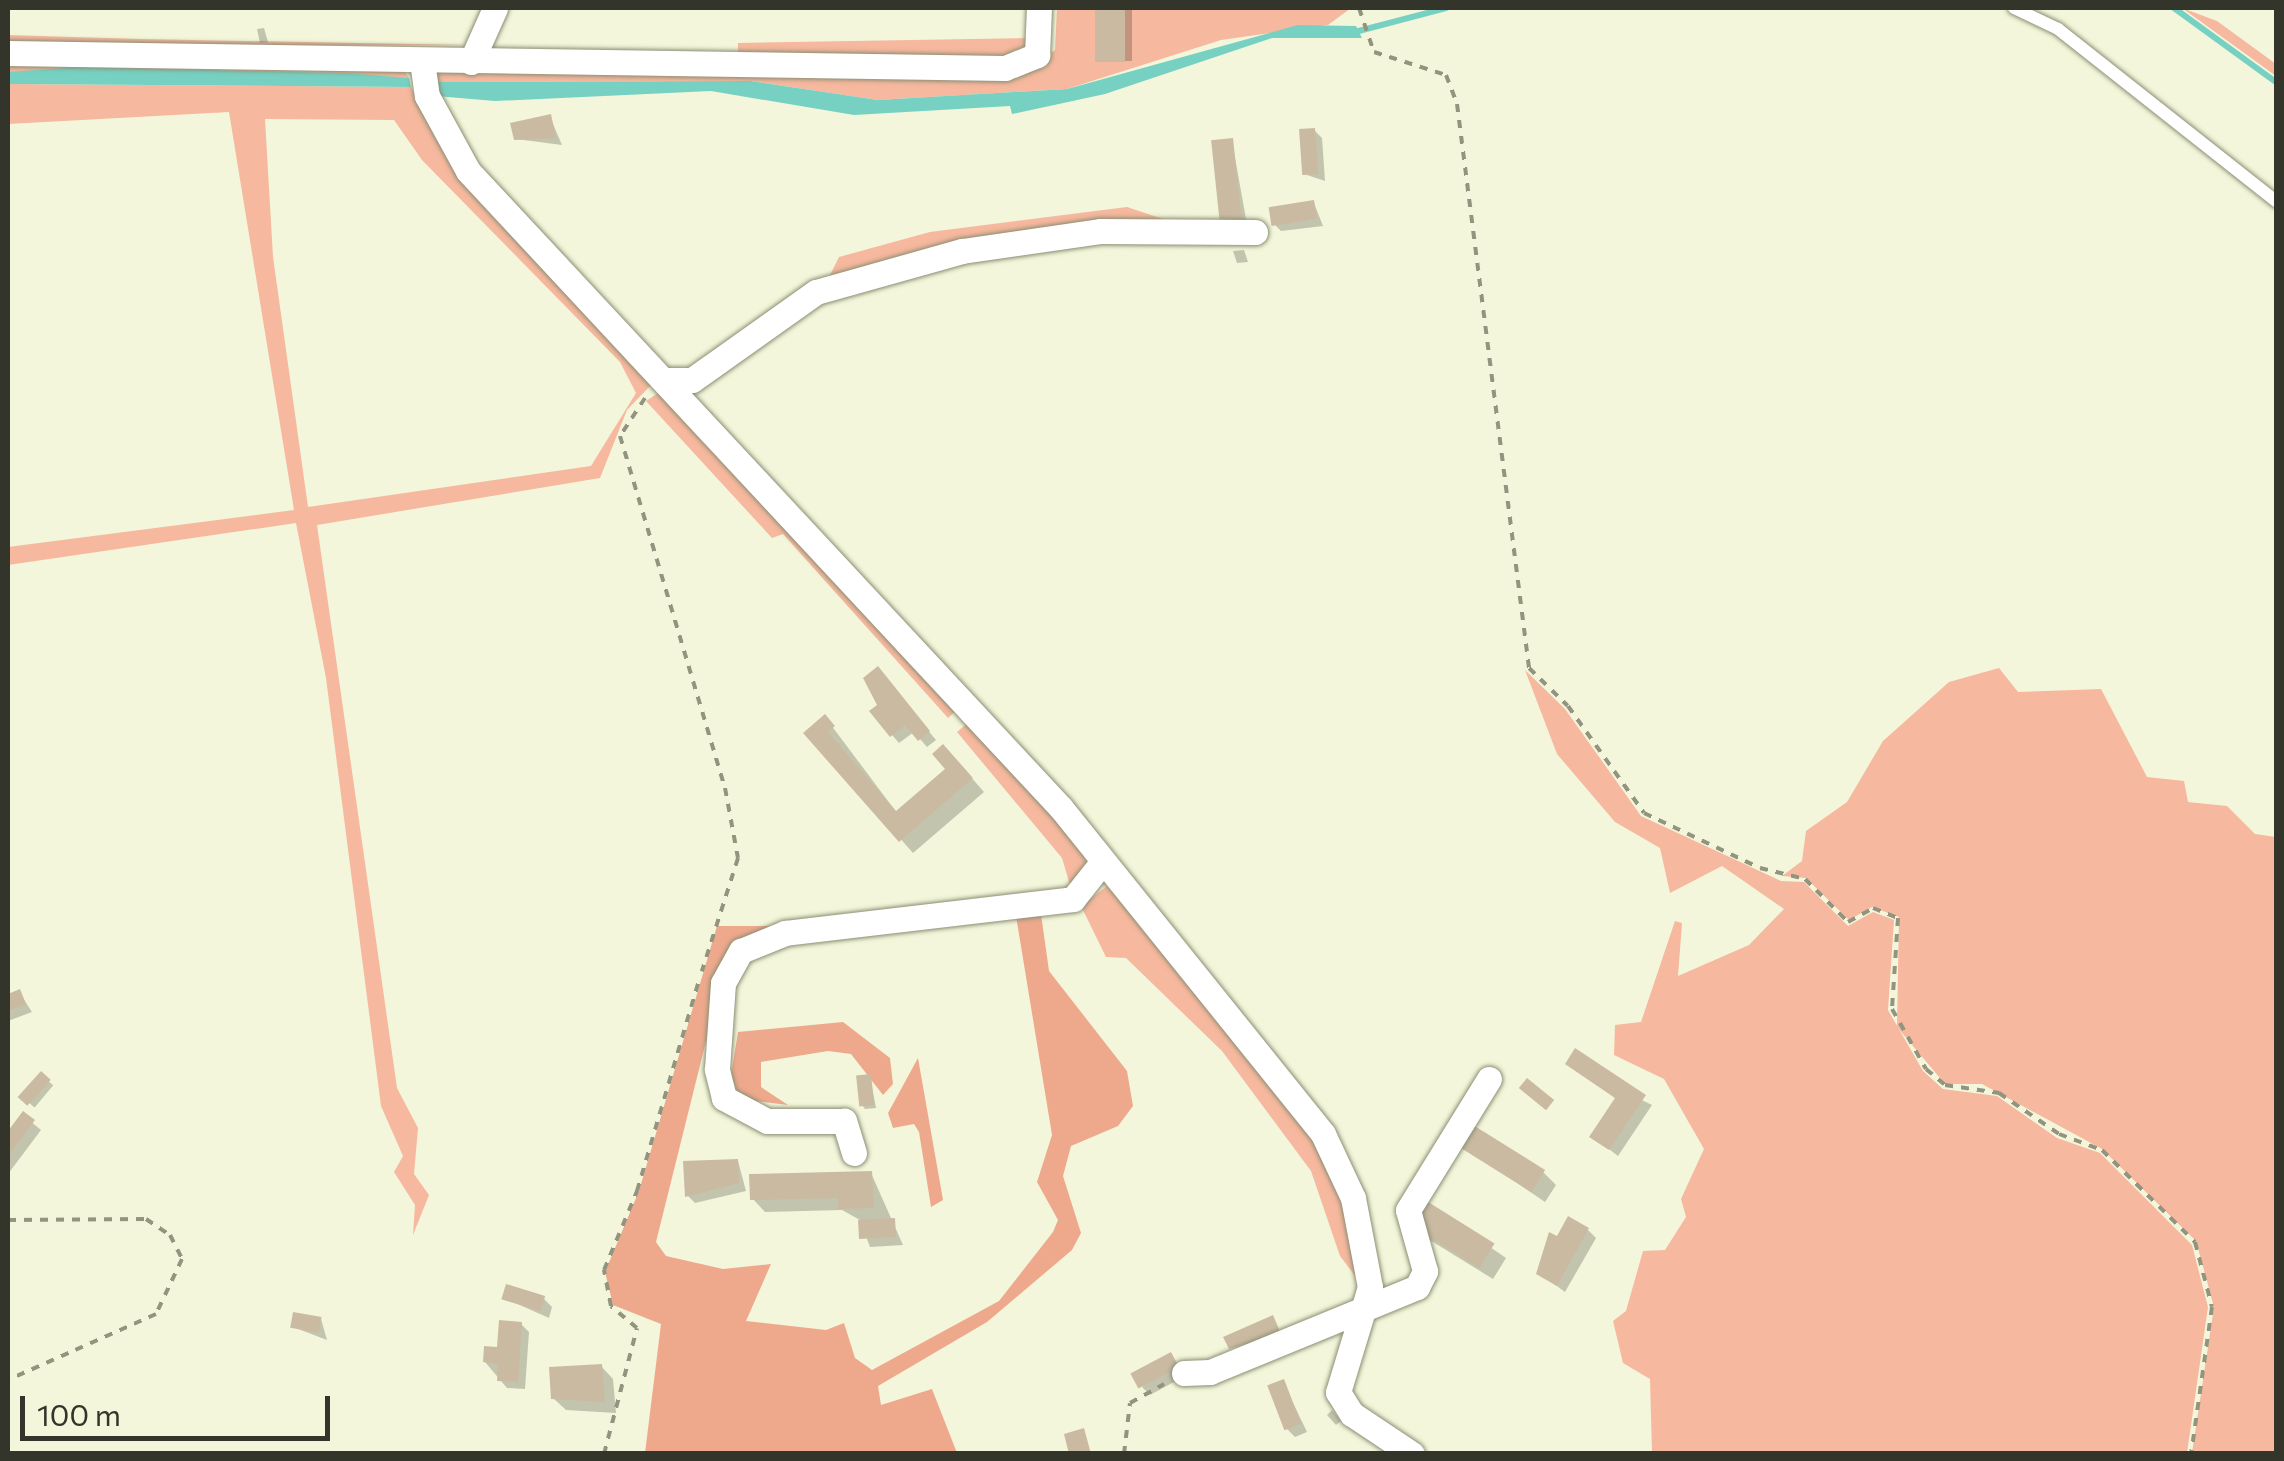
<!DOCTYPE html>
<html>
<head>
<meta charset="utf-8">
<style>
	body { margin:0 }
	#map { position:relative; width:2284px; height:1461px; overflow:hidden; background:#f3f6da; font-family:Commissioner,sans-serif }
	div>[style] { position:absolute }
	.green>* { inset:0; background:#f6b89e }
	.forest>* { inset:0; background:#eea98d }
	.water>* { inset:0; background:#76d1c3 }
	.shadow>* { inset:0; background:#0003; transform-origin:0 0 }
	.stream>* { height:6px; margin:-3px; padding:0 3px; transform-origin:3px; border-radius:3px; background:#76d1c3 }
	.building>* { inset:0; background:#cabaa2; transform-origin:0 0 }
	.path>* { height:4px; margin-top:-2px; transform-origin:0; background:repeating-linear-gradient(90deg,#929480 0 8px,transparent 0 16px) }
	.roads { filter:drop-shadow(0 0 2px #8b8e74) drop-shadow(0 0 2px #8b8e74) }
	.lane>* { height:12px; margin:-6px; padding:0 6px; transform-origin:6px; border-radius:6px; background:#fff }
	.street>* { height:25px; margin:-12.5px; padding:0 12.5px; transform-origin:12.5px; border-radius:12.5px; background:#fff }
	span { translate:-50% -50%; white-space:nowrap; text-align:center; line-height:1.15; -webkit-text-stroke:10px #f3f6da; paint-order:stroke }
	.frame { position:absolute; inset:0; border:10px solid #34352a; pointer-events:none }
	.scale { position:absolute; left:20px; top:1396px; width:310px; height:45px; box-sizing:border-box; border:5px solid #34352a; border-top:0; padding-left:12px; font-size:30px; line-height:35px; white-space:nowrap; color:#34352a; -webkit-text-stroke:8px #f3f6da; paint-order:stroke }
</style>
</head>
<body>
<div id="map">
	<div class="green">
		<i style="clip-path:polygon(1057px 8px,1351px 8px,1328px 25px,1221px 40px,1067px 89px,878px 100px,750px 81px,428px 82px,432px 71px,1028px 71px,1055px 50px)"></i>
		<i style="clip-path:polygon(2182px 8px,2217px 21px,2276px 64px,2276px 76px)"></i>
		<i style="clip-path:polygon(8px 35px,140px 39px,466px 45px,8px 46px)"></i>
		<i style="clip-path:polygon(1032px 38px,1023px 57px,738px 56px,738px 43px)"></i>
		<i style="clip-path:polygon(8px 59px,403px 69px,409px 78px,8px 72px)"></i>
		<i style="clip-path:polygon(evenodd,8px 84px,411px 87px,426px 119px,651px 385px,627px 410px,600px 478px,317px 525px,397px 1088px,418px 1128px,414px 1174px,429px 1195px,413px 1235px,415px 1205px,394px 1172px,403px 1156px,381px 1106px,326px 678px,296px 523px,8px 565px,8px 547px,294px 510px,229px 112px,8px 124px,8px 84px,265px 119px,394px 120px,422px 160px,620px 362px,636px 393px,591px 466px,308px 507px,273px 257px,265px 119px)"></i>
		<i style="clip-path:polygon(1127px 207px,1199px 231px,828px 279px,839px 257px,930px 232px)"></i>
		<i style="clip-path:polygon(663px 390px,960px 707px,948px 718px,783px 534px,772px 538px,646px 401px)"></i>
		<i style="clip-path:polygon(1999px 668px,2018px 692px,2101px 689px,2147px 777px,2184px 781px,2188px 802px,2227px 806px,2255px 834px,2276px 837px,2276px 1453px,2192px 1453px,2214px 1307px,2196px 1241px,2102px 1149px,1982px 1084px,1945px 1084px,1897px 1027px,1899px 917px,1872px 907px,1849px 920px,1806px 878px,1782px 876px,1802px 861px,1806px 831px,1847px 802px,1883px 741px,1949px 682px)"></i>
		<i style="clip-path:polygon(1525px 670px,1565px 709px,1641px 816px,1781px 881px,1804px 882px,1848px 926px,1873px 912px,1894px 920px,1888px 1010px,1923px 1071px,1943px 1089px,1997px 1096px,2057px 1138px,2100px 1153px,2192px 1245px,2208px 1307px,2187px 1453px,1652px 1453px,1650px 1379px,1623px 1363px,1613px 1321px,1626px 1311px,1643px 1251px,1665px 1250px,1686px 1217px,1681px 1199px,1704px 1149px,1664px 1079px,1614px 1055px,1615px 1025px,1641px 1022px,1675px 921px,1682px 923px,1678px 976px,1749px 945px,1784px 909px,1722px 866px,1670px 893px,1660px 848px,1615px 822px,1557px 754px)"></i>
		<i style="clip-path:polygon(970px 721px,1082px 851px,1087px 865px,1070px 885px,1062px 858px,957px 732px)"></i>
		<i style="clip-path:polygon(1107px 886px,1306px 1121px,1340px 1184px,1362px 1285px,1340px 1256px,1311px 1171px,1222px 1051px,1126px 958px,1106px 957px,1081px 906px)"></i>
	</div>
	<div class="forest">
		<i style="clip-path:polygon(1041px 914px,1049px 971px,1127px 1071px,1133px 1106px,1118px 1126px,1071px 1146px,1063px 1176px,1081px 1233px,1072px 1250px,987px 1322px,878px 1386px,881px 1405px,932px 1389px,957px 1453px,645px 1453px,661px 1324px,613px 1305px,605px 1272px,639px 1191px,717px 926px,782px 926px,718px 993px,656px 1242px,666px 1256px,723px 1269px,771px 1264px,746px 1321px,826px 1330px,844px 1323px,855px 1358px,872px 1370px,999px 1301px,1053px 1232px,1058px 1220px,1037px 1182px,1052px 1135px,1016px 916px)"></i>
		<i style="clip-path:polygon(843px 1022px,890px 1058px,893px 1084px,883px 1095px,851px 1054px,828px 1051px,761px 1062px,761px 1087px,788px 1105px,740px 1099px,731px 1075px,738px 1032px)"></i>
		<i style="clip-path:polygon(918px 1058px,943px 1200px,931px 1207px,919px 1132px,914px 1124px,893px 1128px,888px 1113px)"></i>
	</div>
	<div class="water">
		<i style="clip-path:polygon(1298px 25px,1356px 26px,1362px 38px,1272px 38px,1105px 94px,1012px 114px,1010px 106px,854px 115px,711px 91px,495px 101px,436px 96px,428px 82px,750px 81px,878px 100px,1067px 89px)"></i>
		<i style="clip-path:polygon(80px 67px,346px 73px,409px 78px,411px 87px,8px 84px,8px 72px)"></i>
	</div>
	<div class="shadow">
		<i style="left:1098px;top:8px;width:34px;height:53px"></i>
		<i style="clip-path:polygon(264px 28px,268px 42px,260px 43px,257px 29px)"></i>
		<i style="clip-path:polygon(550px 117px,562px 145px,516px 139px)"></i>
		<i style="clip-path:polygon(1314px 130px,1322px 138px,1325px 181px,1304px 174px)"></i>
		<i style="clip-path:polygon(1232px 141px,1248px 230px,1230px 232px)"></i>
		<i style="clip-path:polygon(1314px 203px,1323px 226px,1281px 231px,1273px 223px)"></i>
		<i style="clip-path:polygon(1233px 251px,1244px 250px,1248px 262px,1237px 263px)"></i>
		<i style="clip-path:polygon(894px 689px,936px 740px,927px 747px,914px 732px,899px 743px,892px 735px)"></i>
		<i style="clip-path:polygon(825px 717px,897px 813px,956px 760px,984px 792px,913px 853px,807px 733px)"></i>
		<i style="clip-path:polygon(19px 992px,32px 1012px,8px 1021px,8px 997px)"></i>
		<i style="clip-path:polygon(1568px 1064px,1652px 1105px,1618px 1156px,1592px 1136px,1617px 1099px)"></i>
		<i style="left:41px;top:1075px;width:16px;height:29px;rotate:40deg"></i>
		<i style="clip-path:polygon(870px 1077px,876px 1108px,865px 1109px,862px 1105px)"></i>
		<i style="clip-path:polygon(23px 1115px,41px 1130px,8px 1174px,8px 1136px)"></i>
		<i style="clip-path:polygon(1463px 1146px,1543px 1172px,1556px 1185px,1545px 1202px)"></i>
		<i style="clip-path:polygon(738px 1161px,746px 1191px,695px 1203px,687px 1195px)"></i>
		<i style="clip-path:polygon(871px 1173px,903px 1245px,870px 1247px,860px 1220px,842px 1210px,765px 1212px,753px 1199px)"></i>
		<i style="clip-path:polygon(1426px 1203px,1506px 1258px,1493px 1279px,1425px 1237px)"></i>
		<i style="clip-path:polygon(1588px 1230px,1596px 1238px,1565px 1292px,1539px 1273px)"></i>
		<i style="clip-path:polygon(504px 1298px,544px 1299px,552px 1307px,549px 1318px)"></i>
		<i style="clip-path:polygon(321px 1319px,327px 1340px,293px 1327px)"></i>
		<i style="clip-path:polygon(521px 1324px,529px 1332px,525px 1389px,507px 1388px,485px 1362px)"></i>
		<i style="clip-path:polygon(1170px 1355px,1185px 1376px,1150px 1395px,1142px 1387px)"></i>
		<i style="clip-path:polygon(601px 1366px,613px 1379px,616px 1413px,566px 1410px,553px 1398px)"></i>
		<i style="clip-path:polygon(1283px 1382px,1307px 1432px,1295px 1437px,1287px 1429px)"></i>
		<i style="clip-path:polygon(1332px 1410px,1341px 1421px,1336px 1425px,1327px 1415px)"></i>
	</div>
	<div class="stream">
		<i style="left:2174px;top:8px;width:126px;rotate:36deg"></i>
		<i style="left:1351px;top:33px;width:98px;rotate:-14.7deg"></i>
	</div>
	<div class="building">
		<i style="left:1095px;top:8px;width:30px;height:54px"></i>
		<i style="clip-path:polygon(551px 114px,556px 138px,514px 140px,510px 123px)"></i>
		<i style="left:1315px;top:128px;width:46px;height:16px;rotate:86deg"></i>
		<i style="left:1233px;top:138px;width:85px;height:22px;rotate:84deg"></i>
		<i style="left:1314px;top:200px;width:19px;height:46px;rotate:81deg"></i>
		<i style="clip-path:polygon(878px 666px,930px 731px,918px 741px,905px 725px,890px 737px,869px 711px,877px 705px,863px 678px)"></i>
		<i style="clip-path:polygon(825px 714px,835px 726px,828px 732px,896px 811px,945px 769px,932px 754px,943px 744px,973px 778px,899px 842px,803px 733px)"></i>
		<i style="clip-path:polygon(20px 989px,26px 1004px,8px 1011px,8px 994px)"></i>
		<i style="clip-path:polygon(1575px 1048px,1646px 1095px,1609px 1150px,1589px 1137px,1615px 1098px,1565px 1064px)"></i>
		<i style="left:41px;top:1071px;width:13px;height:35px;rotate:42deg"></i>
		<i style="left:871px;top:1074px;width:31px;height:15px;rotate:84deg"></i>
		<i style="left:1527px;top:1078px;width:35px;height:13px;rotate:39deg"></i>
		<i style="clip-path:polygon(23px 1111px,35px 1120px,8px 1156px,8px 1131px)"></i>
		<i style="left:1473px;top:1125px;width:85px;height:26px;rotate:32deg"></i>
		<i style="clip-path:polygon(738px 1159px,739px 1183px,685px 1197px,683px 1161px)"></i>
		<i style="clip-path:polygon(872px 1171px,874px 1208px,838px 1209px,838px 1198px,750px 1200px,749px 1174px)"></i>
		<i style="left:1425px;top:1200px;width:82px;height:29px;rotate:32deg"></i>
		<i style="clip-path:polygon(1568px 1216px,1589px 1228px,1557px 1286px,1536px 1274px,1549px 1232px,1557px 1236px)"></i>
		<i style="left:895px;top:1218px;width:19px;height:37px;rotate:87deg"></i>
		<i style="left:506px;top:1284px;width:41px;height:16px;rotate:17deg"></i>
		<i style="left:293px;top:1312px;width:29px;height:16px;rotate:10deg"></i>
		<i style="clip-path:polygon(1273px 1315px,1281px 1334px,1229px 1349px,1223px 1337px)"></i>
		<i style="clip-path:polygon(499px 1320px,522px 1322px,518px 1382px,497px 1381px,498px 1364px,483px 1362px,484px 1346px,497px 1347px)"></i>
		<i style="left:1171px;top:1352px;width:17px;height:46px;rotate:62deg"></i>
		<i style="clip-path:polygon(602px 1364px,605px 1402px,551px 1399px,549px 1367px)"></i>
		<i style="left:1284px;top:1379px;width:48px;height:18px;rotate:69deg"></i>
		<i style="clip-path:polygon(1084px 1428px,1091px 1454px,1069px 1454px,1064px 1434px)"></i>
	</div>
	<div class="path">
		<i style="left:1359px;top:8px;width:46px;rotate:71.2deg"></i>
		<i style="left:1374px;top:52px;width:76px;rotate:17.7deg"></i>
		<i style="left:1446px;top:75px;width:31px;rotate:69deg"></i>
		<i style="left:1457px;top:104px;width:569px;rotate:82.72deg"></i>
		<i style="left:1529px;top:668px;width:54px;rotate:44.3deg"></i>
		<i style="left:1568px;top:706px;width:131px;rotate:54.6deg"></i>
		<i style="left:1644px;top:813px;width:128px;rotate:25.4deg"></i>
		<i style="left:1760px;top:868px;width:46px;rotate:13.7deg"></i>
		<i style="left:1805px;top:879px;width:61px;rotate:45deg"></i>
		<i style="left:1848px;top:922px;width:29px;rotate:-29deg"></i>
		<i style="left:1873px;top:908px;width:27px;rotate:22deg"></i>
		<i style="left:1898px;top:918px;width:91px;rotate:93.8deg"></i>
		<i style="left:1892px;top:1009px;width:69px;rotate:60.5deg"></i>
		<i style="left:1926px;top:1069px;width:25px;rotate:40deg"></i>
		<i style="left:1945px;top:1085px;width:55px;rotate:8.4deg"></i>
		<i style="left:1999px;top:1093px;width:73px;rotate:34.3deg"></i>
		<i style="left:2059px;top:1134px;width:46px;rotate:20.4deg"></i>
		<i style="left:2102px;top:1150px;width:131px;rotate:44.7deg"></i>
		<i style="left:2195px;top:1242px;width:67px;rotate:75.3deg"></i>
		<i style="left:2212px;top:1307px;width:148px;rotate:98.1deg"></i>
		<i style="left:645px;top:398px;width:45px;rotate:123.3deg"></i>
		<i style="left:620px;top:436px;width:367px;rotate:73.4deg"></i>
		<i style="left:725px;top:788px;width:71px;rotate:79.5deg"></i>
		<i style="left:738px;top:858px;width:119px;rotate:107.7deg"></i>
		<i style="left:8px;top:1220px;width:138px;rotate:-0.4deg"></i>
		<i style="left:146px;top:1219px;width:29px;rotate:34deg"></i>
		<i style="left:170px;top:1235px;width:27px;rotate:63deg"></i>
		<i style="left:182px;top:1259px;width:61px;rotate:115.3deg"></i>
		<i style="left:156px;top:1314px;width:162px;rotate:156deg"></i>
		<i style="left:85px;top:1454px;width:25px"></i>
		<i style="left:604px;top:1454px;width:130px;rotate:-75.3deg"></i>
		<i style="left:637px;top:1328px;width:34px;rotate:-140deg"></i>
		<i style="left:611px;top:1306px;width:37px;rotate:-101deg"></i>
		<i style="left:604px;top:1270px;width:86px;rotate:-67.3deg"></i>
		<i style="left:637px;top:1191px;width:220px;rotate:-73.6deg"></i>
		<i style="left:1124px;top:1454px;width:51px;rotate:-83.3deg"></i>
		<i style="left:1130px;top:1403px;width:39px;rotate:-29deg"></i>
	</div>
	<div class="roads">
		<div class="lane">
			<i style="left:2014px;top:8px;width:49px;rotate:25.5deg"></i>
			<i style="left:2058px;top:29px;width:278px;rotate:38.3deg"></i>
		</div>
		<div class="street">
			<i style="left:8px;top:53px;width:997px;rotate:0.86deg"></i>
			<i style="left:1005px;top:68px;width:35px;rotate:-22deg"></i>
			<i style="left:1037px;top:55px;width:47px;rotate:-87.6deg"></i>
			<i style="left:422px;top:61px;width:35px;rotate:82deg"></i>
			<i style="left:427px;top:96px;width:85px;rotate:61.3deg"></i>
			<i style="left:468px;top:171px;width:870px;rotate:47.05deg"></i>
			<i style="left:1061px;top:808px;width:418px;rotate:51.2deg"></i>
			<i style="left:1323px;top:1134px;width:71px;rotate:64.9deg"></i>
			<i style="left:1353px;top:1198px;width:91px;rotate:79.2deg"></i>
			<i style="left:1370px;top:1287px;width:110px;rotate:106.9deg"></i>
			<i style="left:1338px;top:1392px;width:26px;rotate:58deg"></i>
			<i style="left:1352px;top:1414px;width:72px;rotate:33.7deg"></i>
			<i style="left:471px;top:62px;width:59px;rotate:-66deg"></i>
			<i style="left:664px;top:380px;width:28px"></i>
			<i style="left:692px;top:380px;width:152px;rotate:-35.4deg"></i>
			<i style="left:816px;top:292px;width:152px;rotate:-15.7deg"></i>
			<i style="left:962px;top:251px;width:139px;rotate:-8.2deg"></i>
			<i style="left:1100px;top:231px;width:155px;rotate:0.4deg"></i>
			<i style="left:854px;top:1153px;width:34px;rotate:-107deg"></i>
			<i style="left:844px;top:1121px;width:77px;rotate:180deg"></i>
			<i style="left:767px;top:1121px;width:49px;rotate:-151.9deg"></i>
			<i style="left:724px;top:1098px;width:30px;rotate:-104deg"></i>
			<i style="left:717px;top:1069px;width:86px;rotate:-86deg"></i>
			<i style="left:723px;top:983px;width:37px;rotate:-61deg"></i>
			<i style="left:741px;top:951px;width:48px;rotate:-22.2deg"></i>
			<i style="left:785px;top:933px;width:290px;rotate:-6.7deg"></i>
			<i style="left:1073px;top:899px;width:43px;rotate:-51.5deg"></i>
			<i style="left:1184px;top:1373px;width:26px;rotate:-2deg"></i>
			<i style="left:1210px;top:1372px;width:224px;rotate:-22.3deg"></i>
			<i style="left:1417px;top:1287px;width:18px;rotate:-63deg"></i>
			<i style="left:1425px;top:1271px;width:63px;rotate:-105.6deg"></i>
			<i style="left:1408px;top:1210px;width:154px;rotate:-58.3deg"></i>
		</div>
	</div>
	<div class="frame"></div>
	<div class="scale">100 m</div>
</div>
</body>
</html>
